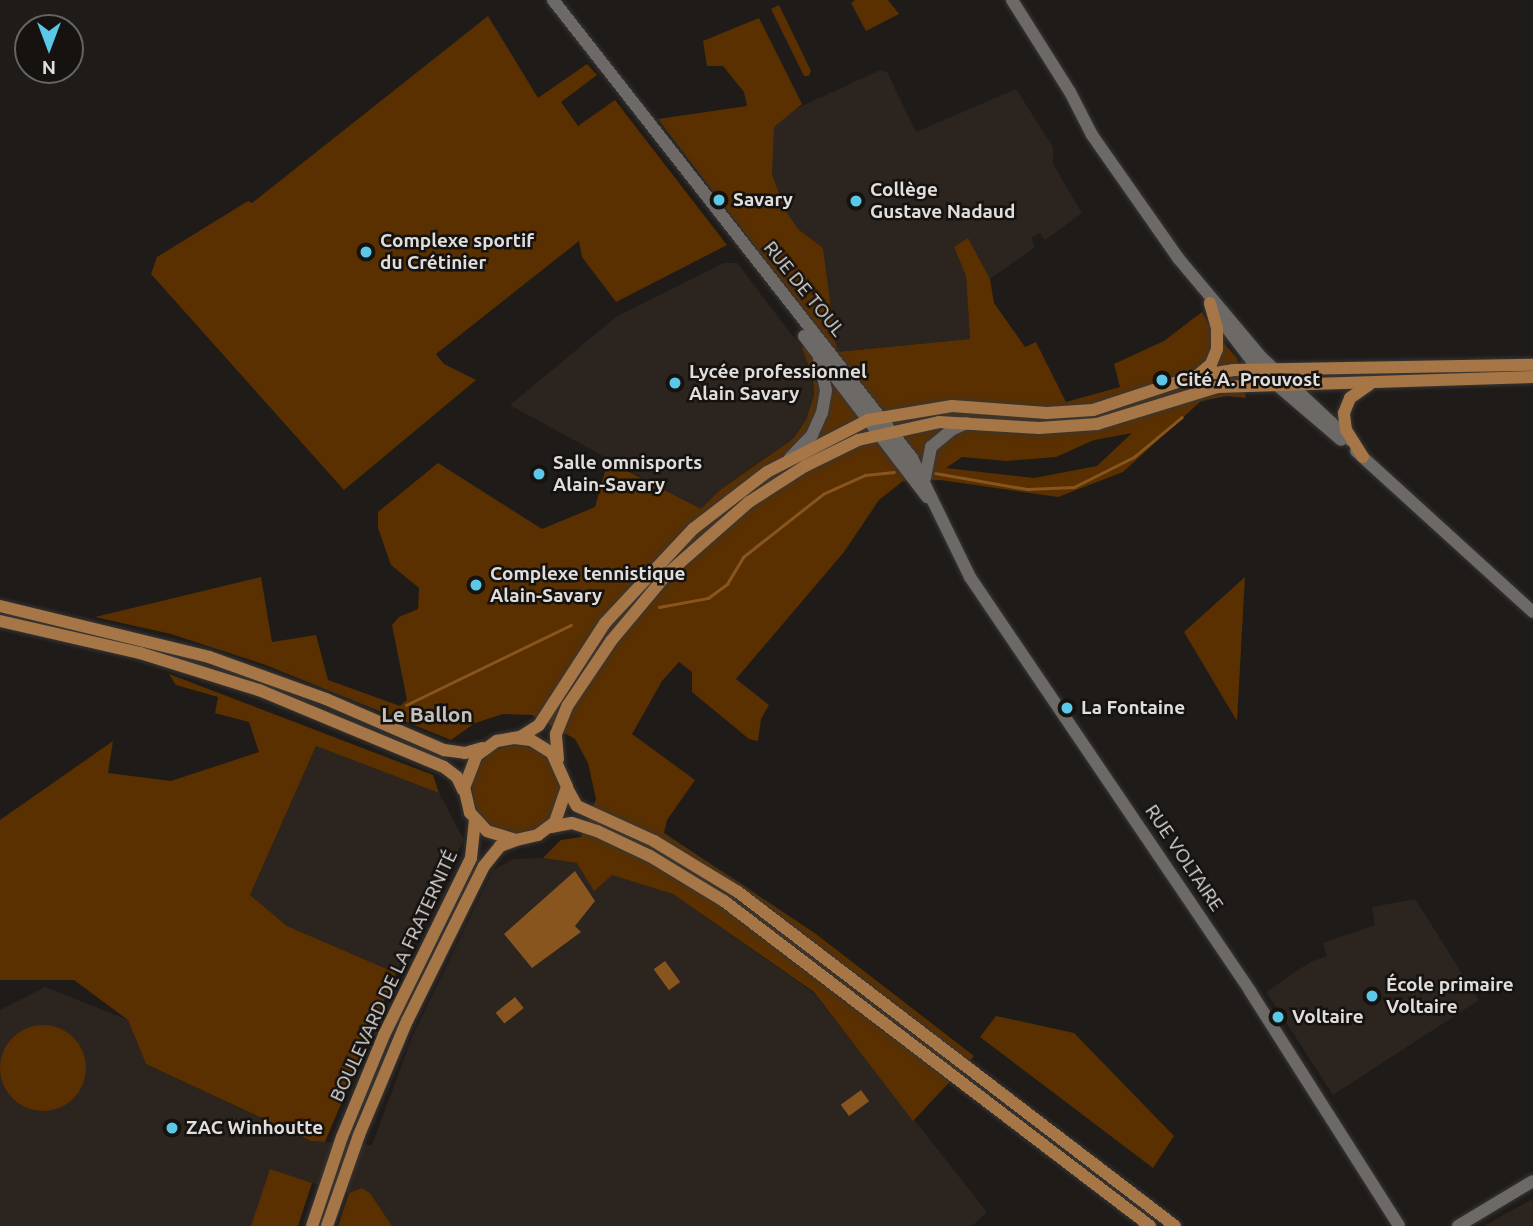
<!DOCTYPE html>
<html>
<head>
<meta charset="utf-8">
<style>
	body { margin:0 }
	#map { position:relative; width:1533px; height:1226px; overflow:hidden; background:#1e1b19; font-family:Ubuntu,sans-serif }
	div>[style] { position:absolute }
	.built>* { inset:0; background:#2c241e }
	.green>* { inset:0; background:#5a3000 }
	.round { border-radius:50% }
	.water>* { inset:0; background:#89551f; transform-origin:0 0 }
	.stream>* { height:2.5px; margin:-1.25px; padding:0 1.25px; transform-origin:1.25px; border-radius:1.25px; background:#89551f }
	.roads { filter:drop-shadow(0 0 2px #383634) drop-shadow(0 0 2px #383634) }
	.secondary>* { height:12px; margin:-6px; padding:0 6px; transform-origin:6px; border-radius:6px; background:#6c6966 }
	.primary>* { height:12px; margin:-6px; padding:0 6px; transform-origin:6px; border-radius:6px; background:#a67646 }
	.dots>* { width:19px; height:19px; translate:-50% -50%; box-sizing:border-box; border:4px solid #151210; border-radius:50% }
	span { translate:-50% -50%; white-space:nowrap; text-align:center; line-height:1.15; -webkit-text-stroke:5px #151210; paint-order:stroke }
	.poi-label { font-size:19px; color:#e0dedc; font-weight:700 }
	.left { translate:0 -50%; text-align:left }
	.street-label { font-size:19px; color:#e0dedc }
	.neighbourhood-label { font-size:21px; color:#c5c1bd; font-weight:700 }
	.north { position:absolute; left:14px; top:14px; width:70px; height:70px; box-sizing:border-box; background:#151210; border:2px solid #666462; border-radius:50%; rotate:180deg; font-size:19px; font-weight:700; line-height:28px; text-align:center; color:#e0dedc }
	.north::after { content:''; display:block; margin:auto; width:24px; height:32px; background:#5bc8e7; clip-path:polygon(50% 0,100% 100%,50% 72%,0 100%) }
</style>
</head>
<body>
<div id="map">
	<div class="built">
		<i style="clip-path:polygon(880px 70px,887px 72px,916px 132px,1016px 89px,1053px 147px,1053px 164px,1082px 213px,1045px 240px,1040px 233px,1031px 238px,1035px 247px,990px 279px,968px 239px,954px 247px,966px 276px,970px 339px,837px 352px,823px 248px,798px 229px,786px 211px,772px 175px,771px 141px,774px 126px,789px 112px)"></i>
		<i style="clip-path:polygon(724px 263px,737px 263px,802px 348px,813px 377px,814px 395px,806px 420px,793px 439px,720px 490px,701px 510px,510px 405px,617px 316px)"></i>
		<i style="clip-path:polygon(316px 746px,439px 793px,464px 840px,396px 973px,287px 926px,250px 895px)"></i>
		<i style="clip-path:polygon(543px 858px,577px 863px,673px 894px,814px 993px,987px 1212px,972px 1226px,392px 1226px,370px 1193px,362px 1188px,349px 1193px,312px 1183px,297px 1226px,0 1226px,0 1010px,45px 987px,128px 1020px,146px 1064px,311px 1141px,372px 1145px,412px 1037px,493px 870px,514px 859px)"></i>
		<i style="clip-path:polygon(1415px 899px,1479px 1000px,1333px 1095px,1266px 992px,1310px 962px,1327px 956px,1323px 943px,1375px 925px,1372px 907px)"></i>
		<i style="clip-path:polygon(1533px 1199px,1533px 1226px,1484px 1226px,1501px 1216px)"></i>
	</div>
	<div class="green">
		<i style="clip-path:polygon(855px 0,888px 0,899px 14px,866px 31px,851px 3px)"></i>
		<i style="clip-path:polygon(779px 5px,811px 71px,809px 76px,804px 76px,771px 9px)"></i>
		<i style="clip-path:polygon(488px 16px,538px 98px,587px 64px,597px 75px,561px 102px,578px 126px,615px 100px,727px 245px,616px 302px,582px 257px,579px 241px,436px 354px,444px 364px,476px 380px,344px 490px,151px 274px,157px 257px,248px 201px,252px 203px)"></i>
		<i style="clip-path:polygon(evenodd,759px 18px,802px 104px,774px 127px,772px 175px,786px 211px,798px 229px,823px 248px,837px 352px,970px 339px,966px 276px,954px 247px,968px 238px,990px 279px,994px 303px,1025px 347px,1036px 342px,1066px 402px,1120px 387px,1114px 364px,1164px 341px,1202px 312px,1212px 330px,1237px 358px,1246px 398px,1227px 396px,1201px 401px,1123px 472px,1058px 497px,940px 480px,903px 481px,879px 500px,844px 552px,736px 679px,769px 705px,761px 719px,758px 741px,749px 739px,692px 692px,692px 672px,679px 662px,662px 681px,632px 734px,695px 780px,667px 820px,664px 833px,816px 934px,974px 1056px,913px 1121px,814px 992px,673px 894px,612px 875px,594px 891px,577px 863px,543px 858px,561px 840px,581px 837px,596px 799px,588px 763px,575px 739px,532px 715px,503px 714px,475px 723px,451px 740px,263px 664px,171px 634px,95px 617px,261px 577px,272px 642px,316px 635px,328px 680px,400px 706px,407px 700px,392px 625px,399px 617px,418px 609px,419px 588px,391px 565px,378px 528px,378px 512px,438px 463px,542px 529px,595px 507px,608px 461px,701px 509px,720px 490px,793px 439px,806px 420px,814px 395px,813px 377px,802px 348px,821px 334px,658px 119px,747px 106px,744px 92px,723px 66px,707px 66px,703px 41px,759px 18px,1132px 433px,1097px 466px,1034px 478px,946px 468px,962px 457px,1007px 461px,1056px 457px,1094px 440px,1132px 433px)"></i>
		<i style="clip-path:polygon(1245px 577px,1237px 721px,1184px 632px)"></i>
		<i style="clip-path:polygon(169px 674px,433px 775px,439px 793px,316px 746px,250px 895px,287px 926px,396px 973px,325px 1142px,311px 1141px,146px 1064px,128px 1020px,74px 980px,0 980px,0 820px,113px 741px,108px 773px,171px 781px,259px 752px,249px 722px,215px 713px,218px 697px,176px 685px)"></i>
		<i class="round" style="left:472px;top:745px;width:88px;height:88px"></i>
		<i style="clip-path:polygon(996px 1016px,1074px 1033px,1174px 1136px,1153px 1168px,980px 1037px)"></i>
		<i class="round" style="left:0;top:1025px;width:86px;height:86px"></i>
		<i style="clip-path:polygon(270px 1169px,312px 1183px,298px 1226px,251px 1226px)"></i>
		<i style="clip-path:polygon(362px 1188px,370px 1193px,392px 1226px,338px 1226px,349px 1193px)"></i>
	</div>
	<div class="water">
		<i style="clip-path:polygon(575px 871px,595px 901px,575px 926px,581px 932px,532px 968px,504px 934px)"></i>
		<i style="left:665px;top:961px;width:26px;height:14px;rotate:54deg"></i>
		<i style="left:515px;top:997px;width:14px;height:25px;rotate:51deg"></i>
		<i style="left:861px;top:1090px;width:14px;height:25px;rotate:54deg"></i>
	</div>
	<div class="stream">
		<i style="left:935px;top:473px;width:93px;rotate:9.9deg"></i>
		<i style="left:1027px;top:489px;width:47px;rotate:-2.4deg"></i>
		<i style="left:1074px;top:487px;width:67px;rotate:-26.6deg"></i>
		<i style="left:1134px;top:457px;width:62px;rotate:-39.8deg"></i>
		<i style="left:659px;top:607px;width:50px;rotate:-10.4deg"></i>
		<i style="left:708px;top:598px;width:24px;rotate:-36deg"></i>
		<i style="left:727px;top:584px;width:31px;rotate:-59deg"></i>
		<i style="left:743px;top:557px;width:102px;rotate:-38.2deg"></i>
		<i style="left:823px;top:494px;width:46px;rotate:-24.3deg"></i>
		<i style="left:865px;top:475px;width:29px;rotate:-6deg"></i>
		<i style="left:406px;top:705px;width:183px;rotate:-25.9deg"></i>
	</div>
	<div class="roads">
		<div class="secondary">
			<i style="left:553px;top:0;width:582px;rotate:51.91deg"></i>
			<i style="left:912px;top:458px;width:132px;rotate:64deg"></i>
			<i style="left:970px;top:577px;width:500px;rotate:55.9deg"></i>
			<i style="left:1250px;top:991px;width:278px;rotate:57.6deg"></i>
			<i style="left:1012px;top:0;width:109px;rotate:57.8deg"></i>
			<i style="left:1070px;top:92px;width:48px;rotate:62.9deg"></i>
			<i style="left:1092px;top:135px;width:150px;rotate:55deg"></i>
			<i style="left:1178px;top:258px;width:129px;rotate:50deg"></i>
			<i style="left:1261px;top:357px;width:122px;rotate:43deg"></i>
			<i style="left:1223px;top:323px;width:58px;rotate:52.7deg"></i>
			<i style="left:1258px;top:369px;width:109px;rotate:40.5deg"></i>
			<i style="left:804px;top:336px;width:203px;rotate:52.6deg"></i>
			<i style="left:1356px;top:451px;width:239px;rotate:42.3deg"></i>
			<i style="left:790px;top:458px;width:32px;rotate:-46deg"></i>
			<i style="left:812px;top:435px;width:24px;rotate:-66deg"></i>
			<i style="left:822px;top:413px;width:23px;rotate:-80deg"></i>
			<i style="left:826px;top:390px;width:31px;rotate:-103deg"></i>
			<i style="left:925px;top:478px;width:32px;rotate:-79deg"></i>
			<i style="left:931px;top:447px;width:26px;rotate:-40deg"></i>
			<i style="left:951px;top:430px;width:17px;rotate:-24deg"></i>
			<i style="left:1458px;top:1226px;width:87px;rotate:-31deg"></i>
		</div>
		<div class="primary">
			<i style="left:1198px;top:375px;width:17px;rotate:-40deg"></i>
			<i style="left:1211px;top:364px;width:16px;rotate:-68deg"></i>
			<i style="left:1217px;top:349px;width:21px;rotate:-90deg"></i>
			<i style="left:1217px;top:328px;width:26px;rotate:-106deg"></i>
			<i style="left:1363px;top:457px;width:32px;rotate:-122deg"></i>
			<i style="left:1346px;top:430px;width:17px;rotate:-97deg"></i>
			<i style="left:1344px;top:413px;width:16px;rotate:-68deg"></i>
			<i style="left:1350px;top:398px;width:24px;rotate:-35deg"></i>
			<i style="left:0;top:606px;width:215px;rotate:13.7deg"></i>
			<i style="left:209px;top:657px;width:124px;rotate:19.7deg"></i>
			<i style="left:326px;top:699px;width:129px;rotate:23.4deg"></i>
			<i style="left:444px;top:750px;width:21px;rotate:8deg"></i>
			<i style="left:465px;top:753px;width:18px;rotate:-16deg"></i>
			<i style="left:0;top:621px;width:144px;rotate:12.9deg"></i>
			<i style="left:140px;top:653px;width:125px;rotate:17.3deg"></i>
			<i style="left:259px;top:690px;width:200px;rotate:22.6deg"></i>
			<i style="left:444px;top:767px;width:16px;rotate:38deg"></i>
			<i style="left:457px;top:777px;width:14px;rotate:65deg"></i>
			<i style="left:514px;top:738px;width:17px;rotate:7deg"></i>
			<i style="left:531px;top:740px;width:25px;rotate:32deg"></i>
			<i style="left:552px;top:753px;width:37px;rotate:66deg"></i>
			<i style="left:567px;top:787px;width:37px;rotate:109deg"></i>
			<i style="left:555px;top:822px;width:21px;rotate:143deg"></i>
			<i style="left:538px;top:835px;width:23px;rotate:167deg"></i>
			<i style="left:516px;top:840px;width:30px;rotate:-163deg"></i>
			<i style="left:487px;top:831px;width:25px;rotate:-133deg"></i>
			<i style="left:470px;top:813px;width:26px;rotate:-103deg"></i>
			<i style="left:464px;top:788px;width:34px;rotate:-69deg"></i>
			<i style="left:476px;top:756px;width:26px;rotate:-36deg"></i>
			<i style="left:497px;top:741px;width:23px;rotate:-10deg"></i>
			<i style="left:520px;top:737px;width:22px;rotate:-32deg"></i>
			<i style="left:539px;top:725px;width:121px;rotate:-57.1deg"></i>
			<i style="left:605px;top:623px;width:129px;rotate:-46.9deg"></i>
			<i style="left:693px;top:529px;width:93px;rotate:-37.6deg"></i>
			<i style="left:767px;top:472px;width:114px;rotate:-27.2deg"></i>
			<i style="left:868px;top:420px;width:85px;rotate:-9.5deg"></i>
			<i style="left:952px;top:406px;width:95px;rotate:4.2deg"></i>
			<i style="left:1047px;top:413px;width:46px;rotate:-3.7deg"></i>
			<i style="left:1093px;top:410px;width:108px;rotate:-18.3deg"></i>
			<i style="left:1196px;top:376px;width:37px;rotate:-9deg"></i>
			<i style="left:1233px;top:370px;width:300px;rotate:-1deg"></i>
			<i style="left:558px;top:759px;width:25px;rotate:-95deg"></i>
			<i style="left:556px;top:734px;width:31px;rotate:-68deg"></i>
			<i style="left:568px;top:705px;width:77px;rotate:-56.1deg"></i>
			<i style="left:611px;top:641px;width:87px;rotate:-50.1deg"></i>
			<i style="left:667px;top:574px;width:109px;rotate:-41.3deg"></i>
			<i style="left:749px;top:502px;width:67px;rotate:-32.7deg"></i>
			<i style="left:805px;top:466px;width:59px;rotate:-26.1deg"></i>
			<i style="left:858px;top:440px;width:83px;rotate:-12.5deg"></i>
			<i style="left:939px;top:422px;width:100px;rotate:3.4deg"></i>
			<i style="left:1039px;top:428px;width:58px;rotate:-3.9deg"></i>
			<i style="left:1097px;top:424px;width:126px;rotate:-17.1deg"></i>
			<i style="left:1217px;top:387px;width:316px;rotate:-1.8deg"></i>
			<i style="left:568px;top:790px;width:18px;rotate:61deg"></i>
			<i style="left:577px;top:806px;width:85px;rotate:24.4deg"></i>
			<i style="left:654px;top:841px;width:98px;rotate:31.3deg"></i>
			<i style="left:738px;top:892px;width:550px;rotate:37.39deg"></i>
			<i style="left:551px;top:827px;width:21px;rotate:-11deg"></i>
			<i style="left:572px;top:823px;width:26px;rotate:18deg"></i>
			<i style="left:597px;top:831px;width:59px;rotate:25.3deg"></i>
			<i style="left:650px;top:856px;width:87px;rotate:31.3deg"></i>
			<i style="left:724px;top:901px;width:536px;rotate:37.34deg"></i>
			<i style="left:312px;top:1226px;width:94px;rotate:-71.4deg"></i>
			<i style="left:342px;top:1137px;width:110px;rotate:-67.6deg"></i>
			<i style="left:384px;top:1035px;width:197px;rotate:-63.8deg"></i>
			<i style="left:471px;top:858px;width:38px;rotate:-84deg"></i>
			<i style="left:327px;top:1226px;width:96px;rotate:-70.6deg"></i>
			<i style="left:359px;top:1135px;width:124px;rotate:-67.2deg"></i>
			<i style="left:407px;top:1021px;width:173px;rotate:-63.6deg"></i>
			<i style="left:484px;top:866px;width:26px;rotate:-51deg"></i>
			<i style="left:500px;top:846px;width:15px;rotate:-20deg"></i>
		</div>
	</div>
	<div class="dots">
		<i style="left:719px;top:200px;background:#5bc8e7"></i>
		<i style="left:856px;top:201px;background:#5bc8e7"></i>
		<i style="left:366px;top:252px;background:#5bc8e7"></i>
		<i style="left:1162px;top:380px;background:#5bc8e7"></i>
		<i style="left:675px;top:383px;background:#5bc8e7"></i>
		<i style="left:539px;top:474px;background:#5bc8e7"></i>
		<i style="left:476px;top:585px;background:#5bc8e7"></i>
		<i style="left:1067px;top:708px;background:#5bc8e7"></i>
		<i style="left:1372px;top:996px;background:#5bc8e7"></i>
		<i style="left:1278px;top:1017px;background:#5bc8e7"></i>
		<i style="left:172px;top:1128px;background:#5bc8e7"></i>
	</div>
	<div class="poi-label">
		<span class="left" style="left:870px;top:201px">Collège<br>Gustave Nadaud</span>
		<span class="left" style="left:733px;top:200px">Savary</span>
		<span class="left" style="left:380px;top:252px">Complexe sportif<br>du Crétinier</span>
		<span class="left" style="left:689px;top:383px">Lycée professionnel<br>Alain Savary</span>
		<span class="left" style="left:1176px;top:380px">Cité A. Prouvost</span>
		<span class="left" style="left:553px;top:474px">Salle omnisports<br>Alain-Savary</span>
		<span class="left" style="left:490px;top:585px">Complexe tennistique<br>Alain-Savary</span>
		<span class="left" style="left:1081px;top:708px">La Fontaine</span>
		<span class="left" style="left:1386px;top:996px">École primaire<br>Voltaire</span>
		<span class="left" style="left:1292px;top:1017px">Voltaire</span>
		<span class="left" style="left:186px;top:1128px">ZAC Winhoutte</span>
	</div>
	<div class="street-label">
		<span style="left:804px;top:289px;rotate:51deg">RUE DE TOUL</span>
		<span style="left:1184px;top:858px;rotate:56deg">RUE VOLTAIRE</span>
		<span style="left:394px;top:976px;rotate:-65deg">BOULEVARD DE LA FRATERNITÉ</span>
	</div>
	<div class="neighbourhood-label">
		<span style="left:427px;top:714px">Le Ballon</span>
	</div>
	<div class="north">N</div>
</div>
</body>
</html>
